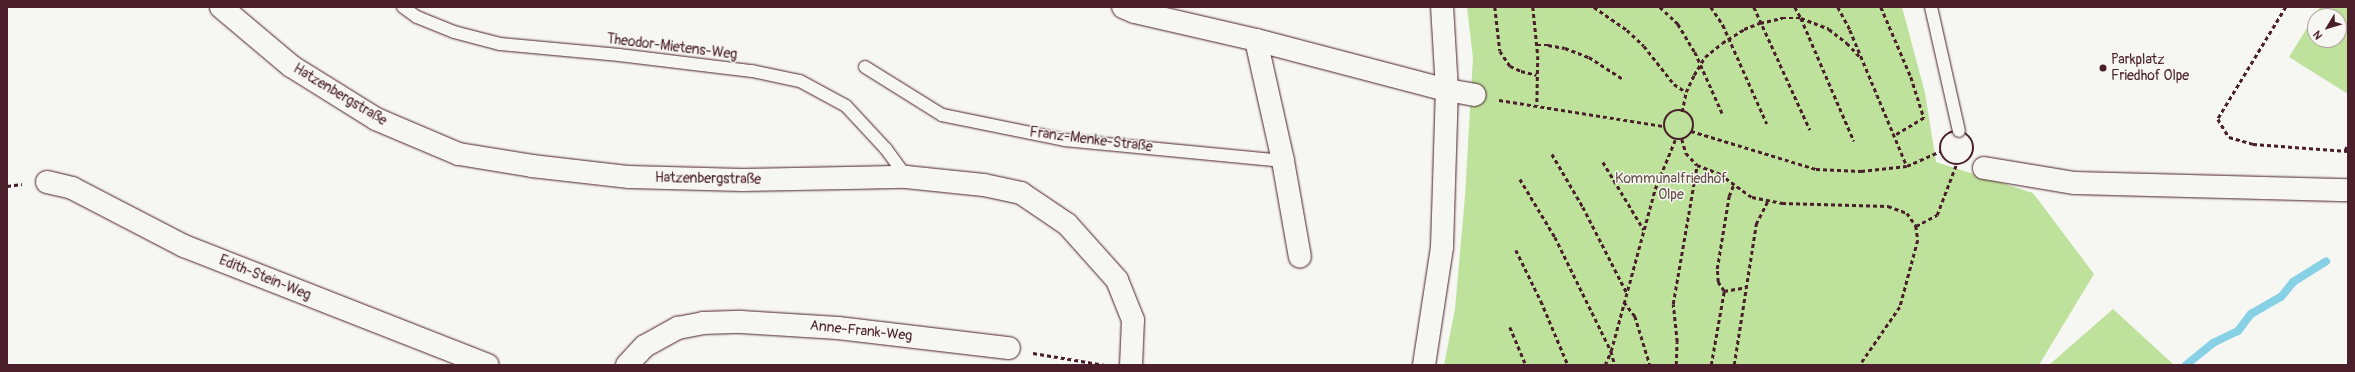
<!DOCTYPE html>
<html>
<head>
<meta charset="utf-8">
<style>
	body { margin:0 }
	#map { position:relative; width:2355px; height:372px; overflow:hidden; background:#f6f6f2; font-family:Pangolin,sans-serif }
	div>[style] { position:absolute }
	.green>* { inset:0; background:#bee19b }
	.stream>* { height:8px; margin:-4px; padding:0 4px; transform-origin:4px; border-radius:4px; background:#87d1e7 }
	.path>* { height:2.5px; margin-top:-1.25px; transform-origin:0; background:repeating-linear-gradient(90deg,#4a1f2b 0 4px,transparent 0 7px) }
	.path>.ring { margin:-1.25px; padding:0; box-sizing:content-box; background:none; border:2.5px solid #4a1f2b; border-radius:50% }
	.roads { filter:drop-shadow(0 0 1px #4a1f2b) drop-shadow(0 0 1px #4a1f2b) }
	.lane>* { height:12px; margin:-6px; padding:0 6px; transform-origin:6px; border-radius:6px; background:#f6f6f2 }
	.street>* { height:22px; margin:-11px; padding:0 11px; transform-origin:11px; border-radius:11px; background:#f6f6f2 }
	.dots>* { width:11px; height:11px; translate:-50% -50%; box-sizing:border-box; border:2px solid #f6f6f2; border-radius:50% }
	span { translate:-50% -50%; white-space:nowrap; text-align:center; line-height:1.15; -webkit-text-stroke:3px #f6f6f2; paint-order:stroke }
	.street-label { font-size:14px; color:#4a1f2b }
	.poi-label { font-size:14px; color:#4a1f2b }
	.left { translate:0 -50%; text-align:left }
	.park-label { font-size:14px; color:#675047 }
	.frame { position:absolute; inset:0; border:8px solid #4a1f2b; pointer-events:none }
	.north { position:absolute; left:2307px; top:8px; width:40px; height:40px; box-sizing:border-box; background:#f6f6f2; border:1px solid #b1a0a2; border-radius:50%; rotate:232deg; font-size:11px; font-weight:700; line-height:16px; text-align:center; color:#4a1f2b }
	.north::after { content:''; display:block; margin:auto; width:14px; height:18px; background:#4a1f2b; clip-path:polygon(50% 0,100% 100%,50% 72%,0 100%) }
</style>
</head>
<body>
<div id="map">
	<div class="green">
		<i style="clip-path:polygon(1467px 7px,1902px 7px,1925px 93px,1936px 162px,2033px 193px,2094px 274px,2039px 365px,1444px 365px,1455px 309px,1465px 196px,1473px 58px)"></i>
		<i style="clip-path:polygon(evenodd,2320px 7px,2348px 7px,2348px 94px,2289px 57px,2320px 7px,2315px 16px,2339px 16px,2339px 40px,2315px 40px,2315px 16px)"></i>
		<i style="clip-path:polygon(2113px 309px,2174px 365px,2049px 365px)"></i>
	</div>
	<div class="stream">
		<i style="left:2186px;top:365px;width:35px;rotate:-39deg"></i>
		<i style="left:2213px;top:343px;width:28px;rotate:-26deg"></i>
		<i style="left:2238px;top:331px;width:21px;rotate:-53deg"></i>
		<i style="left:2251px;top:314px;width:34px;rotate:-30deg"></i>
		<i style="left:2281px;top:297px;width:19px;rotate:-51deg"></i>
		<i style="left:2293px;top:282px;width:39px;rotate:-32deg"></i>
	</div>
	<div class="path">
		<i style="left:1495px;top:7px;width:44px;rotate:83.5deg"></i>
		<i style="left:1500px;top:51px;width:18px;rotate:56deg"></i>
		<i style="left:1510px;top:66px;width:12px;rotate:24deg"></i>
		<i style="left:1521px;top:71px;width:16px;rotate:14deg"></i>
		<i style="left:1533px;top:7px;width:49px;rotate:84.2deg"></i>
		<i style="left:1538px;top:56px;width:50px;rotate:91.1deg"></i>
		<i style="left:1594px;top:7px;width:40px;rotate:34.9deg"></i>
		<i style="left:1627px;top:30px;width:23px;rotate:43deg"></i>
		<i style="left:1644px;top:46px;width:48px;rotate:51.7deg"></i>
		<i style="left:1674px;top:84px;width:14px;rotate:34deg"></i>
		<i style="left:1660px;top:7px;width:25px;rotate:43deg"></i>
		<i style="left:1678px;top:24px;width:33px;rotate:59deg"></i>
		<i style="left:1695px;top:52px;width:69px;rotate:66deg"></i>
		<i style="left:1711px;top:7px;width:22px;rotate:56deg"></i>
		<i style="left:1723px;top:25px;width:108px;rotate:66deg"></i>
		<i style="left:1754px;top:7px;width:135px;rotate:65.5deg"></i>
		<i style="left:1795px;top:7px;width:13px;rotate:61deg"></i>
		<i style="left:1801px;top:18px;width:30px;rotate:21deg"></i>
		<i style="left:1829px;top:29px;width:23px;rotate:38deg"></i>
		<i style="left:1847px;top:43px;width:19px;rotate:47deg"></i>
		<i style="left:1838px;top:7px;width:26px;rotate:62deg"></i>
		<i style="left:1850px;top:30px;width:147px;rotate:67.3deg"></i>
		<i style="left:1881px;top:7px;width:76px;rotate:66.8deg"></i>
		<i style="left:1911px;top:77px;width:43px;rotate:72.4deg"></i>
		<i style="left:1924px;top:118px;width:35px;rotate:149deg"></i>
		<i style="left:2286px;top:7px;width:131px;rotate:121.3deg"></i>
		<i style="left:2218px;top:119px;width:21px;rotate:59deg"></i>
		<i style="left:2229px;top:137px;width:25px;rotate:16deg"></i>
		<i style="left:2253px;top:144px;width:95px;rotate:4.2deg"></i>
		<i style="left:1537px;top:45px;width:11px"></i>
		<i style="left:1548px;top:45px;width:17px;rotate:10deg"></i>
		<i style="left:1565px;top:48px;width:26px;rotate:21deg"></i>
		<i style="left:1589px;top:57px;width:40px;rotate:32.9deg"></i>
		<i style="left:1499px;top:100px;width:167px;rotate:9deg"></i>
		<i class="ring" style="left:1664px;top:110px;width:27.5px;height:27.5px"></i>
		<i style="left:1682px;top:112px;width:20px;rotate:-79deg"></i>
		<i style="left:1686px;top:92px;width:19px;rotate:-65deg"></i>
		<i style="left:1694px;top:75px;width:21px;rotate:-59deg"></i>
		<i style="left:1705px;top:57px;width:22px;rotate:-39deg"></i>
		<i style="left:1722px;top:43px;width:26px;rotate:-32deg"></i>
		<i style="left:1744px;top:29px;width:17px;rotate:-21deg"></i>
		<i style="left:1760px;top:23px;width:23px;rotate:-13deg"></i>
		<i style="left:1782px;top:18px;width:19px"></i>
		<i style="left:1801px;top:18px;width:134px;rotate:66.7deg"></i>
		<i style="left:1691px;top:131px;width:131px;rotate:16.9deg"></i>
		<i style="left:1816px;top:169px;width:45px;rotate:2.5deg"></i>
		<i style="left:1861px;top:171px;width:46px;rotate:-6.2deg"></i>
		<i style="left:1907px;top:166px;width:36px;rotate:-24deg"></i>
		<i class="ring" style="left:1940px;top:131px;width:31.5px;height:31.5px"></i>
		<i style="left:1682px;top:139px;width:15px;rotate:74deg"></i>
		<i style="left:1686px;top:153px;width:16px;rotate:47deg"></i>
		<i style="left:1697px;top:165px;width:25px;rotate:21deg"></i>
		<i style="left:1720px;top:174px;width:39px;rotate:36deg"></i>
		<i style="left:1752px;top:197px;width:31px;rotate:11deg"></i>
		<i style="left:1782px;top:203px;width:106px;rotate:1.6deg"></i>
		<i style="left:1888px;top:206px;width:20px;rotate:20deg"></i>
		<i style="left:1907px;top:213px;width:16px;rotate:55deg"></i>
		<i style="left:1916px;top:226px;width:14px;rotate:82deg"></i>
		<i style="left:1918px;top:240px;width:69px;rotate:105deg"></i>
		<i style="left:1900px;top:307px;width:70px;rotate:124.6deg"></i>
		<i style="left:2345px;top:150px;width:7px;rotate:-63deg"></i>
		<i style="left:1552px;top:154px;width:61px;rotate:59.7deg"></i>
		<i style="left:1583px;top:207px;width:97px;rotate:62.9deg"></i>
		<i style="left:1603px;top:162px;width:79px;rotate:58.9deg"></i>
		<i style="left:1520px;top:179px;width:68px;rotate:58.9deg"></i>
		<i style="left:1555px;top:237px;width:127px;rotate:63.8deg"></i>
		<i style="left:1611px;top:351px;width:15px;rotate:74deg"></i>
		<i style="left:7px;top:186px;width:15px;rotate:-8deg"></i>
		<i style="left:1916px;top:226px;width:24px;rotate:-28deg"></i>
		<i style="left:1937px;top:215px;width:53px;rotate:-69.2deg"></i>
		<i style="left:1516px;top:250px;width:57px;rotate:63.9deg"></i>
		<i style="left:1541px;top:301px;width:69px;rotate:67.1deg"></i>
		<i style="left:1724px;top:291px;width:22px;rotate:-10deg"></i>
		<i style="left:1624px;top:302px;width:18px;rotate:52deg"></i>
		<i style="left:1635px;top:316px;width:51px;rotate:73deg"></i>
		<i style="left:1510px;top:327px;width:41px;rotate:67.2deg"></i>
		<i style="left:1033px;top:353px;width:73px;rotate:9.5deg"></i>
		<i style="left:1605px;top:365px;width:15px;rotate:-67deg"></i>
		<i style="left:1611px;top:351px;width:168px;rotate:-74.8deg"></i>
		<i style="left:1655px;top:189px;width:53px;rotate:-67.8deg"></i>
		<i style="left:1676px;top:365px;width:23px;rotate:-88deg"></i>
		<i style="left:1677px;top:342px;width:38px;rotate:-96deg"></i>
		<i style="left:1673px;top:304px;width:141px;rotate:-80.2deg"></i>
		<i style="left:1711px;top:365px;width:75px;rotate:-80deg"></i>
		<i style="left:1724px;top:291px;width:11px;rotate:-124deg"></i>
		<i style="left:1718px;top:282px;width:13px;rotate:-94deg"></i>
		<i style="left:1717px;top:269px;width:74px;rotate:-80.7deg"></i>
		<i style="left:1729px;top:196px;width:11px;rotate:-68deg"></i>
		<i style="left:1734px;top:365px;width:143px;rotate:-81.1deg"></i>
		<i style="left:1756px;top:224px;width:27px;rotate:-63deg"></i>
	</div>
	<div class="roads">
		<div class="lane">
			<i style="left:403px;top:7px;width:17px;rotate:36deg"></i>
			<i style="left:417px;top:17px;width:40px;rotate:22deg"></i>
			<i style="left:454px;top:32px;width:48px;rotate:14.6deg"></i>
			<i style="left:500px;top:44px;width:120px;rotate:5.3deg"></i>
			<i style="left:619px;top:55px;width:134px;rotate:6.9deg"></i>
			<i style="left:752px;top:71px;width:49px;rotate:11.8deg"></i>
			<i style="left:800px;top:81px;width:52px;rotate:28.5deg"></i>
			<i style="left:846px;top:106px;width:59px;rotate:47.1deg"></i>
			<i style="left:886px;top:149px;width:34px;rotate:54deg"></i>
			<i style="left:1931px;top:7px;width:127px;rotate:77.3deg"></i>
			<i style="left:865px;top:67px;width:91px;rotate:31.9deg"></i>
			<i style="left:942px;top:115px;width:126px;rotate:11.5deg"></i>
			<i style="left:1065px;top:140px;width:219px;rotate:5.5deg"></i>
		</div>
		<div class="street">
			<i style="left:221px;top:7px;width:92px;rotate:40.1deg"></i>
			<i style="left:291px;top:66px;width:100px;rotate:31.9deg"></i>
			<i style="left:376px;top:119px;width:90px;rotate:22.9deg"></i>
			<i style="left:459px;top:154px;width:74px;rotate:9.3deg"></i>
			<i style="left:532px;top:166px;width:98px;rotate:6.5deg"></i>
			<i style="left:629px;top:177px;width:114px;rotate:1.5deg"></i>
			<i style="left:743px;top:180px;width:163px;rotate:-1.1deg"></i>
			<i style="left:906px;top:177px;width:78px;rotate:5.9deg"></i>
			<i style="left:984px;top:185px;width:38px;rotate:12deg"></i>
			<i style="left:1021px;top:193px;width:55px;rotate:34deg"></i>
			<i style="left:1067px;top:224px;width:75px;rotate:48.2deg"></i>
			<i style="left:1117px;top:280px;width:43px;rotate:68.2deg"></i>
			<i style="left:1133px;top:320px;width:45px;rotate:92.5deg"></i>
			<i style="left:1123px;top:7px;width:13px;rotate:23deg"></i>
			<i style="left:1135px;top:12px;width:124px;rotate:13deg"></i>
			<i style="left:1256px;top:40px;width:197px;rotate:14.7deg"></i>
			<i style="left:1447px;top:90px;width:28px;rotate:10deg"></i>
			<i style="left:1256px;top:40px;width:124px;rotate:77.4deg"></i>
			<i style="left:1283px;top:161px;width:97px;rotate:80deg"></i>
			<i style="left:1984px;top:168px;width:92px;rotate:9.4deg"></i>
			<i style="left:2075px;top:183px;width:273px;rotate:1.5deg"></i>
			<i style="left:47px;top:182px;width:26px;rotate:13deg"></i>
			<i style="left:72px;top:188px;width:126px;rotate:27.4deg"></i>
			<i style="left:184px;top:246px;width:326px;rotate:21.4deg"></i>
			<i style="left:627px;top:365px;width:26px;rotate:-47deg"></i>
			<i style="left:645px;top:346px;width:38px;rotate:-29deg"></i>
			<i style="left:678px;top:328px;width:25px;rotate:-11deg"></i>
			<i style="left:703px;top:323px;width:38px;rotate:-2deg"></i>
			<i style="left:741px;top:322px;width:97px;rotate:3.5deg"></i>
			<i style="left:838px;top:328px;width:172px;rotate:6.7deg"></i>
			<i style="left:1424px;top:365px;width:119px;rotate:-81.3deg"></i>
			<i style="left:1442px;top:247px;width:157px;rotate:-88.2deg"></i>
			<i style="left:1447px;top:90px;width:83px;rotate:-93.4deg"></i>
		</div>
	</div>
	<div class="dots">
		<i style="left:2103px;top:68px;background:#4a1f2b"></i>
	</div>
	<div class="street-label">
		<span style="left:672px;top:47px;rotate:7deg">Theodor-Mietens-Weg</span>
		<span style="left:340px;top:95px;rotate:31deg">Hatzenbergstraße</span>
		<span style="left:1091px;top:140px;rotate:7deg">Franz-Menke-Straße</span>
		<span style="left:708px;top:179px;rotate:1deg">Hatzenbergstraße</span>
		<span style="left:265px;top:278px;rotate:22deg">Edith-Stein-Weg</span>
		<span style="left:861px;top:331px;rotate:6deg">Anne-Frank-Weg</span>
	</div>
	<div class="poi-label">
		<span class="left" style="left:2111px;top:68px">Parkplatz<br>Friedhof Olpe</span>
	</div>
	<div class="park-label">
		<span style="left:1671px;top:187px">Kommunalfriedhof<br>Olpe</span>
	</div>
	<div class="frame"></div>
	<div class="north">N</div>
</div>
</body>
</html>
